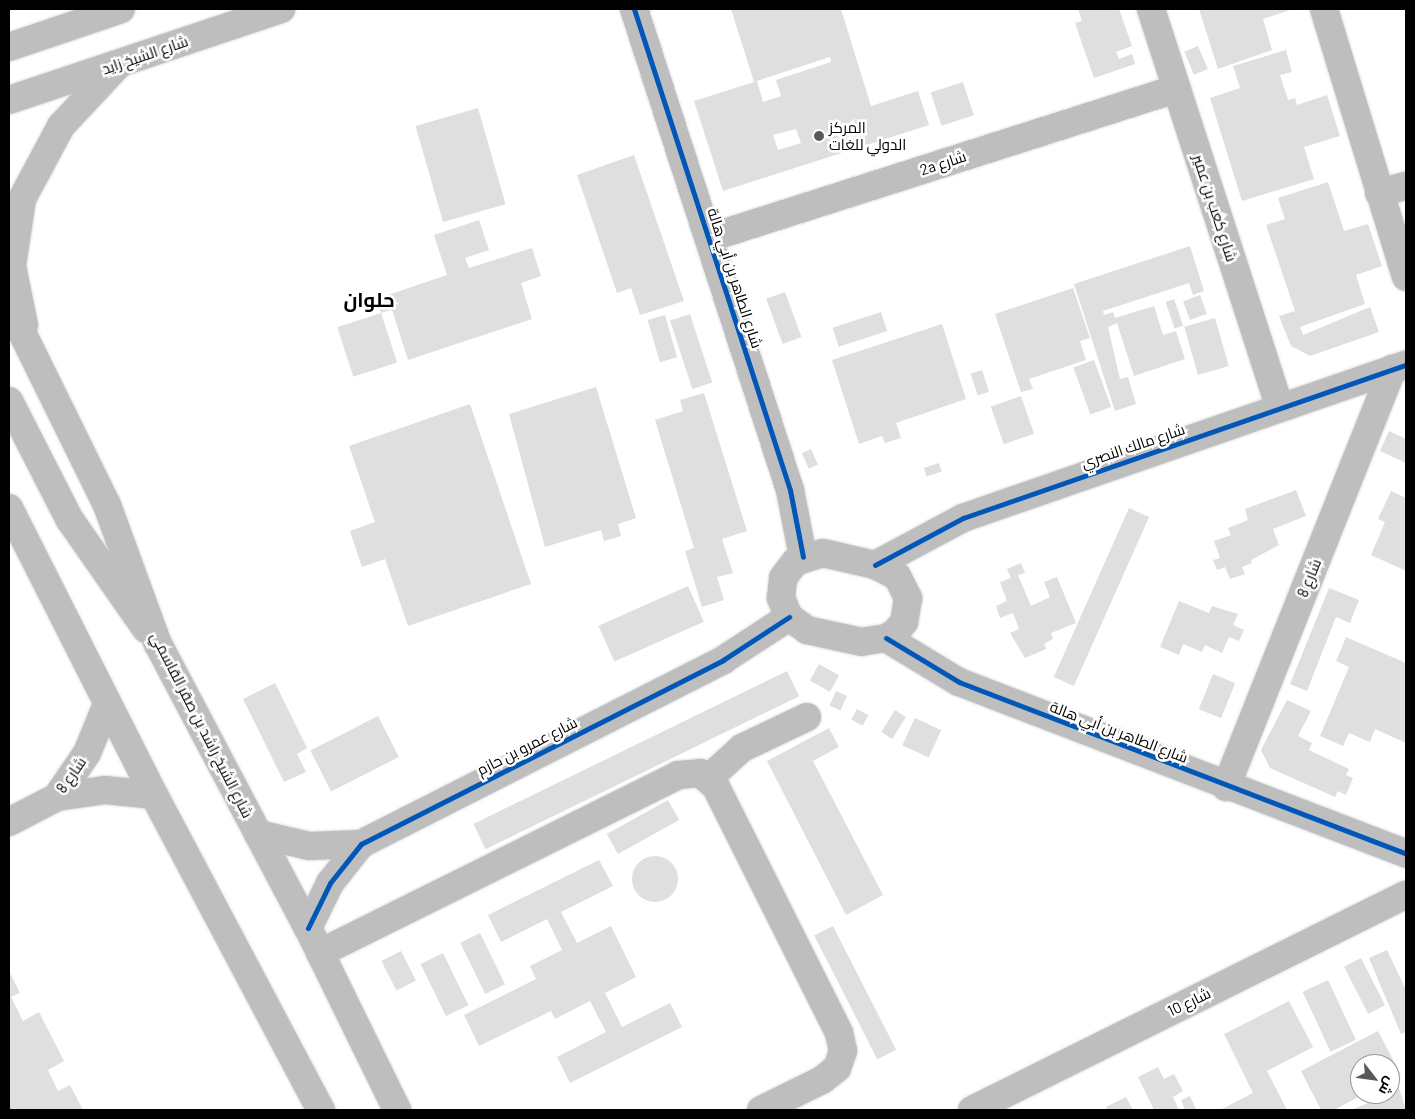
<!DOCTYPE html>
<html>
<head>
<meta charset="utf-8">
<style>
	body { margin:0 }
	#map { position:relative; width:1415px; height:1119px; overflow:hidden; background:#fff; font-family:Barlow,Cairo,sans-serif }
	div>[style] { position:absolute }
	.building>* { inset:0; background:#dfdfdf; transform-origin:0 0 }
	.round { border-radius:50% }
	.roads { filter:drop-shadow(0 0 1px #dbdbdb) drop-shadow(0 0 1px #dbdbdb) }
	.minor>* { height:28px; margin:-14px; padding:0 14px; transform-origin:14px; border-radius:14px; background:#bebebe }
	.major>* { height:28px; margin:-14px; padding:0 14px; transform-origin:14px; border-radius:14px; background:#bebebe }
	.cycleway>* { height:5px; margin:-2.5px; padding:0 2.5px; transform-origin:2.5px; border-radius:2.5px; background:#0057b8 }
	.dots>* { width:14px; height:14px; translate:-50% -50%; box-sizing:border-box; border:2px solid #fff; border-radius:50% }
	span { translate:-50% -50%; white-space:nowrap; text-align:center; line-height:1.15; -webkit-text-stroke:5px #fff; paint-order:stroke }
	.street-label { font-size:15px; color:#000 }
	.poi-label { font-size:15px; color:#000 }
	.left { translate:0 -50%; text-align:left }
	.district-label { font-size:20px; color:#000; font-weight:700 }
	.frame { position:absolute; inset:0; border:10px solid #000; pointer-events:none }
	.north { position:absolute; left:1350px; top:1054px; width:50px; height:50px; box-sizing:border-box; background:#fff; border:1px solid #999; border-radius:50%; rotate:120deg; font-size:14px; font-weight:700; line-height:20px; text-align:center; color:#000 }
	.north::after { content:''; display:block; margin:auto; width:18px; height:22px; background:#595959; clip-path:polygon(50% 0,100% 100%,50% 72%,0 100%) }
</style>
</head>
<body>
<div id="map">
	<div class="building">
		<i style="clip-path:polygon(evenodd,731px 9px,841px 9px,871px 106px,918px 91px,929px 125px,723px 191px,694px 101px,754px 82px,731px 9px,830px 57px,831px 62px,776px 80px,781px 96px,763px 102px,757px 81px,830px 57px,731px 9px,796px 129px,801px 143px,778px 150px,773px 135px,796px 129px)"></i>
		<i style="clip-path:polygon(1078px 9px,1119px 9px,1132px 46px,1116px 52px,1119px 59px,1132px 54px,1135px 64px,1094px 78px,1075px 23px,1082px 21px)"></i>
		<i style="clip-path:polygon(1199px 9px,1293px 9px,1263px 19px,1272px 50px,1218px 69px)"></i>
		<i style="left:1198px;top:46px;width:25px;height:15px;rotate:67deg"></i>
		<i style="clip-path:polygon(1286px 50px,1292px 72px,1280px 75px,1288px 100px,1295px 98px,1297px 105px,1327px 95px,1340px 136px,1304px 147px,1314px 179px,1242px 201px,1210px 98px,1240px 88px,1233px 66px)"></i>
		<i style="left:963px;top:82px;width:35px;height:34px;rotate:72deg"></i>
		<i style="left:478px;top:108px;width:100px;height:65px;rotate:74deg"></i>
		<i style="clip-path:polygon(634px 155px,684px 301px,640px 315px,631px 288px,617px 293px,577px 175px)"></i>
		<i style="clip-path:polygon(1328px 182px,1344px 231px,1368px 224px,1382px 266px,1356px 275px,1365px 304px,1300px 327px,1303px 335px,1370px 307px,1379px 332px,1310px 356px,1291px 346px,1279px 316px,1295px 311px,1266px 225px,1285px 219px,1278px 198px)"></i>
		<i style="clip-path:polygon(479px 220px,489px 250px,465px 258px,469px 268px,532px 248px,541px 276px,521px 283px,532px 319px,408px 360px,392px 310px,381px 313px,376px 299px,447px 275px,434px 235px)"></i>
		<i style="clip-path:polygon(1190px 246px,1204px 291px,1193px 295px,1189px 283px,1103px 311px,1104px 315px,1113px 312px,1115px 318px,1154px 306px,1163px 335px,1176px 331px,1185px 359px,1134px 376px,1117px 323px,1108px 327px,1120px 379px,1128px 377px,1136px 404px,1115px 411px,1074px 284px)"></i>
		<i style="clip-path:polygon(1073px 288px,1090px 338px,1080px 341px,1086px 360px,1029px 379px,1033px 389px,1021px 392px,995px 314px)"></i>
		<i style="left:785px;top:292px;width:48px;height:20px;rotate:70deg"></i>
		<i style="left:1200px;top:295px;width:20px;height:18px;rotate:70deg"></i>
		<i style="left:1174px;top:299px;width:28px;height:9px;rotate:71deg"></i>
		<i style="left:881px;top:312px;width:20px;height:51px;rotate:72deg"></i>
		<i style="left:381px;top:313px;width:52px;height:46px;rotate:72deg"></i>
		<i style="left:690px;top:314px;width:72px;height:21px;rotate:72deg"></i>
		<i style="left:665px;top:315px;width:44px;height:18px;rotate:74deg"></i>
		<i style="left:1215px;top:318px;width:50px;height:32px;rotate:74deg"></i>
		<i style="clip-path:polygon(942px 324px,966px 399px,896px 423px,901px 438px,885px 443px,882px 436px,859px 444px,832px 360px)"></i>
		<i style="left:1094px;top:360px;width:50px;height:22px;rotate:70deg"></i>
		<i style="left:982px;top:370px;width:23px;height:12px;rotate:72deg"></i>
		<i style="clip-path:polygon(596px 387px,636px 518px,618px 524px,621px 536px,604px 541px,601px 530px,545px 547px,509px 414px)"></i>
		<i style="clip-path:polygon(704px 393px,747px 531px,722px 539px,733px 573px,717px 577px,724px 600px,702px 607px,685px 551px,694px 548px,655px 420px,683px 411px,680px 400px)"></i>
		<i style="left:1021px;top:396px;width:40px;height:32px;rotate:71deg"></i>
		<i style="clip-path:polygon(470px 404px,531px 584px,408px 626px,385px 559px,362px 567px,350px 531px,375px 522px,349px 446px)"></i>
		<i style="clip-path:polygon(1389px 431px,1406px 439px,1406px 463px,1380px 451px)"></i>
		<i style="left:811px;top:449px;width:17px;height:10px;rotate:66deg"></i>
		<i style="left:939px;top:463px;width:9px;height:16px;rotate:72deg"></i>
		<i style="clip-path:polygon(1296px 490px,1306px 516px,1273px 529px,1279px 545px,1251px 560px,1252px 563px,1242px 567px,1245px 574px,1230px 579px,1225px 567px,1217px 570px,1213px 560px,1220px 558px,1214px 541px,1231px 535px,1228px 528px,1248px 520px,1245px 509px)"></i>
		<i style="clip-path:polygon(1391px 491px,1406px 498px,1406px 571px,1371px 555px,1385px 522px,1378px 519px)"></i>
		<i style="left:1129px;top:508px;width:22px;height:185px;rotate:24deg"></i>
		<i style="clip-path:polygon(1021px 563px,1025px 573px,1018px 575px,1031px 606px,1050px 597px,1044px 582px,1057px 577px,1076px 623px,1051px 633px,1053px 639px,1044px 644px,1046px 649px,1025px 658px,1010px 633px,1019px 629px,1013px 613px,1000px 618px,996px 606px,1007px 601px,1000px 582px,1011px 578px,1007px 569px)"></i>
		<i style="left:688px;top:586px;width:39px;height:98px;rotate:66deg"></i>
		<i style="clip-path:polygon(1329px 588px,1359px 600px,1350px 623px,1336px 617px,1307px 691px,1290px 684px)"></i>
		<i style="clip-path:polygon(1179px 601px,1209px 613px,1212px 606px,1238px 614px,1233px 625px,1244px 630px,1239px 641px,1229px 637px,1222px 653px,1205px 645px,1202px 652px,1183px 644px,1179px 655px,1160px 647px)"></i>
		<i style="clip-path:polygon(1346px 637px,1406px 663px,1406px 743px,1375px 729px,1370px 742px,1349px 733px,1343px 746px,1320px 736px,1349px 667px,1336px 661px)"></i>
		<i style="left:819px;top:664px;width:23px;height:19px;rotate:29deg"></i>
		<i style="left:787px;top:671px;width:28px;height:349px;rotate:64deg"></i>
		<i style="left:1213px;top:674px;width:24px;height:38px;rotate:22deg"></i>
		<i style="clip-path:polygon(275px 683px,307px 748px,297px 754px,306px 772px,284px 782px,243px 699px)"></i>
		<i style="left:836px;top:691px;width:12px;height:16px;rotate:24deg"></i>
		<i style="clip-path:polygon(1287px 700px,1311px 711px,1298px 736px,1312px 743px,1309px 750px,1349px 769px,1346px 775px,1353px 778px,1346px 795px,1338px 791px,1335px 797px,1270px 768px,1261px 750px)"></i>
		<i style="left:857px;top:709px;width:13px;height:12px;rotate:29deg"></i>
		<i style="left:895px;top:710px;width:13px;height:26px;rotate:32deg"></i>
		<i style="left:378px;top:716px;width:46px;height:76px;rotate:63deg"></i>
		<i style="left:915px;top:718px;width:29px;height:30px;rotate:25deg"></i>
		<i style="clip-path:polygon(829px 728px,839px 747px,813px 761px,883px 895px,846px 915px,767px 761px)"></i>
		<i style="left:668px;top:800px;width:23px;height:70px;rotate:61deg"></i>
		<i class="round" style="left:632px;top:856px;width:46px;height:46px"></i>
		<i style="clip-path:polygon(599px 860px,613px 886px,561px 912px,577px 943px,611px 926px,636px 977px,605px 993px,622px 1027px,670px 1003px,682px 1027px,570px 1083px,557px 1057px,606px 1032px,590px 1001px,555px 1019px,551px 1011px,479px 1046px,464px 1015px,536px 979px,530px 966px,562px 950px,547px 919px,501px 942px,488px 915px)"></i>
		<i style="left:833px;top:926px;width:139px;height:21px;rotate:63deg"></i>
		<i style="left:480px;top:933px;width:57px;height:22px;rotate:64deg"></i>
		<i style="clip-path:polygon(1387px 950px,1406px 990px,1406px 1032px,1401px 1034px,1369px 958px)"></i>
		<i style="left:401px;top:951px;width:33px;height:22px;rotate:63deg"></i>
		<i style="left:443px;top:953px;width:58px;height:25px;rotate:64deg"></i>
		<i style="left:1361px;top:958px;width:53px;height:19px;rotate:63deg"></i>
		<i style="clip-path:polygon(9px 971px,20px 993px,11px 997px,23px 1021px,39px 1012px,64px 1061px,48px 1070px,58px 1091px,70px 1085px,83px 1110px,9px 1110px)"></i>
		<i style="left:1328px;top:980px;width:66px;height:28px;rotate:65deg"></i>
		<i style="clip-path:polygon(1289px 1001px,1313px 1047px,1267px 1071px,1287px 1110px,1220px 1110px,1253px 1093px,1224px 1034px)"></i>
		<i style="clip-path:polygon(1378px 1031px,1401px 1075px,1390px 1080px,1390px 1064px,1360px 1064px,1360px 1073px,1353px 1076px,1364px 1094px,1334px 1110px,1321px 1110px,1301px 1071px)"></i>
		<i style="clip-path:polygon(1158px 1067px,1164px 1079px,1174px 1074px,1183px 1091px,1173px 1097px,1179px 1110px,1154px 1110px,1138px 1077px)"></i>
		<i style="clip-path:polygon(1399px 1088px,1406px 1110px,1351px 1110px,1390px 1094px)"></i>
		<i style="clip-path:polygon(1190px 1096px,1196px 1109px,1195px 1110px,1185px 1110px,1181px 1100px)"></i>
		<i style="clip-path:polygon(1126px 1097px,1133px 1110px,1108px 1110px,1106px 1107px)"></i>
	</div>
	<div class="roads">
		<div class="minor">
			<i style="left:634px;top:9px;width:506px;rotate:72.03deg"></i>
			<i style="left:790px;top:490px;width:68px;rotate:79deg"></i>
			<i style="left:1151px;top:9px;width:419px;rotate:72.1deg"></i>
			<i style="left:1324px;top:9px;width:280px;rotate:73deg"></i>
			<i style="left:1379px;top:193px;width:28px;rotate:-15deg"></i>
			<i style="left:709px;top:238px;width:491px;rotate:-17.7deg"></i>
			<i style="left:823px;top:553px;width:53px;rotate:13deg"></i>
			<i style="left:875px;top:565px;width:25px;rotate:27deg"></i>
			<i style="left:897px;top:576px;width:25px;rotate:63deg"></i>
			<i style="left:908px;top:598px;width:24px;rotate:99deg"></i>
			<i style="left:904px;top:622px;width:13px;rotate:129deg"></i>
			<i style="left:896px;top:632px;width:12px;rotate:149deg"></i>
			<i style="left:886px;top:638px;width:24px;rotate:171deg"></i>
			<i style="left:862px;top:642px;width:56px;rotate:-167.7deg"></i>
			<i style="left:807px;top:630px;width:22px;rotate:-144deg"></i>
			<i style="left:789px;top:617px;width:21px;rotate:-113deg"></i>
			<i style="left:781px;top:598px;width:20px;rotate:-84deg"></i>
			<i style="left:783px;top:578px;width:20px;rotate:-53deg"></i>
			<i style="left:795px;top:562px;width:29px;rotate:-18deg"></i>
			<i style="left:875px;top:565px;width:100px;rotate:-28.1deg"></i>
			<i style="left:963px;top:518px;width:469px;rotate:-19.1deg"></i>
			<i style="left:886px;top:638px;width:85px;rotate:31.1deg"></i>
			<i style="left:959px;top:682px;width:479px;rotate:21deg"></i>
			<i style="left:709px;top:778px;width:45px;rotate:-42.3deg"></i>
			<i style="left:742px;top:748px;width:72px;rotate:-25.5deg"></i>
			<i style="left:1226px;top:787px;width:450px;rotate:-68.3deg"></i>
			<i style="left:57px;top:797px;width:49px;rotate:-8.3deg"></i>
			<i style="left:105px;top:790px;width:49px;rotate:5.8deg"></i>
			<i style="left:9px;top:822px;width:54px;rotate:-27.5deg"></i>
			<i style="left:57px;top:797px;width:53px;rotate:-55.7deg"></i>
			<i style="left:87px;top:753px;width:53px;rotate:-67.8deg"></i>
			<i style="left:258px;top:834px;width:52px;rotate:13.2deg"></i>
			<i style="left:309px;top:846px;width:52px;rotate:-2.2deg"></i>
			<i style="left:308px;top:928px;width:50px;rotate:-63.9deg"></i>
			<i style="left:330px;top:883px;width:50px;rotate:-51.5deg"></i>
			<i style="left:361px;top:844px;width:406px;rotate:-26.9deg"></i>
			<i style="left:723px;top:660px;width:79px;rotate:-33.1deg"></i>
			<i style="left:320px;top:953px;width:400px;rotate:-26.4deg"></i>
			<i style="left:678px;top:775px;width:22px;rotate:-5deg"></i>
			<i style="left:700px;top:773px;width:21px;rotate:41deg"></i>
			<i style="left:716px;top:787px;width:275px;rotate:63.4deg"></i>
			<i style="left:839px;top:1033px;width:18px;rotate:77deg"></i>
			<i style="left:843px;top:1051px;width:18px;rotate:109deg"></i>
			<i style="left:837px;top:1068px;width:19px;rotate:141deg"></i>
			<i style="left:822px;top:1080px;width:68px;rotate:153.8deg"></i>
			<i style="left:972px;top:1110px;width:484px;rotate:-26.4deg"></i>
		</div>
		<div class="major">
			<i style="left:9px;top:47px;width:118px;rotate:-18.7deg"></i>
			<i style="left:9px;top:100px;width:287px;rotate:-18.5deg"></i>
			<i style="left:9px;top:306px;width:222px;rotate:63.8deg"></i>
			<i style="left:107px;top:505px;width:148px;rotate:69.9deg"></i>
			<i style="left:158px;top:644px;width:321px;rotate:62.2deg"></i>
			<i style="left:308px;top:928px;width:203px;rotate:63.9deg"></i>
			<i style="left:24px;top:325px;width:60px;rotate:-101.5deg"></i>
			<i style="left:12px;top:266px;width:68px;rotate:-81.5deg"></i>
			<i style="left:22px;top:199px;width:83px;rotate:-61.9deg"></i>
			<i style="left:61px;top:126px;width:85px;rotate:-46.9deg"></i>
			<i style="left:9px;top:401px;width:134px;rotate:62.9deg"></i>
			<i style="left:70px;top:520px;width:133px;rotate:55.1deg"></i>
			<i style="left:9px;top:508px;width:322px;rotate:63.2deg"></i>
			<i style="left:154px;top:795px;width:357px;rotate:62.1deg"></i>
		</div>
	</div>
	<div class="cycleway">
		<i style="left:634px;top:9px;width:506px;rotate:72.03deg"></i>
		<i style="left:790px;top:490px;width:68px;rotate:79deg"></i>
		<i style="left:875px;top:565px;width:100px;rotate:-28.1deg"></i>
		<i style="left:963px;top:518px;width:469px;rotate:-19.1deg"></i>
		<i style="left:886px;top:638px;width:85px;rotate:31.1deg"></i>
		<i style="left:959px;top:682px;width:479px;rotate:21deg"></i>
		<i style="left:308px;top:928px;width:50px;rotate:-63.9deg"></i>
		<i style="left:330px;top:883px;width:50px;rotate:-51.5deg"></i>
		<i style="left:361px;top:844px;width:406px;rotate:-26.9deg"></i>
		<i style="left:723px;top:660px;width:79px;rotate:-33.1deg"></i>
	</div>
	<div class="dots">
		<i style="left:819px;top:136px;background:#595959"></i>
	</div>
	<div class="street-label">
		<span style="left:145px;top:55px;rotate:-19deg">شارع الشيخ زايد</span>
		<span style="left:943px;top:163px;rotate:-18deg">2a شارع</span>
		<span style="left:1215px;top:208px;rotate:72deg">شارع كعب بن عمير</span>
		<span style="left:735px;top:278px;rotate:72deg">شارع الطاهر بن أبي هالة</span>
		<span style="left:1133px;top:446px;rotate:-19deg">شارع مالك النصري</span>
		<span style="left:1309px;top:578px;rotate:-68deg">شارع 8</span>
		<span style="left:202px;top:725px;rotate:63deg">شارع الشيخ راشد بن صقر القاسمي</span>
		<span style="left:1119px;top:732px;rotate:21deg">شارع الطاهر بن أبي هالة</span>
		<span style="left:527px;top:746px;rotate:-27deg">شارع عمرو بن حازم</span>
		<span style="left:71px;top:775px;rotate:-55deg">شارع 8</span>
		<span style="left:1189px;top:1002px;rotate:-26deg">شارع 10</span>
	</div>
	<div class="poi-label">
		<span class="left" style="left:829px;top:136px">المركز<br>الدولي للغات</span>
	</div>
	<div class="district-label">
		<span style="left:369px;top:299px">حلوان</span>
	</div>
	<div class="frame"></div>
	<div class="north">ش</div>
</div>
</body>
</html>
